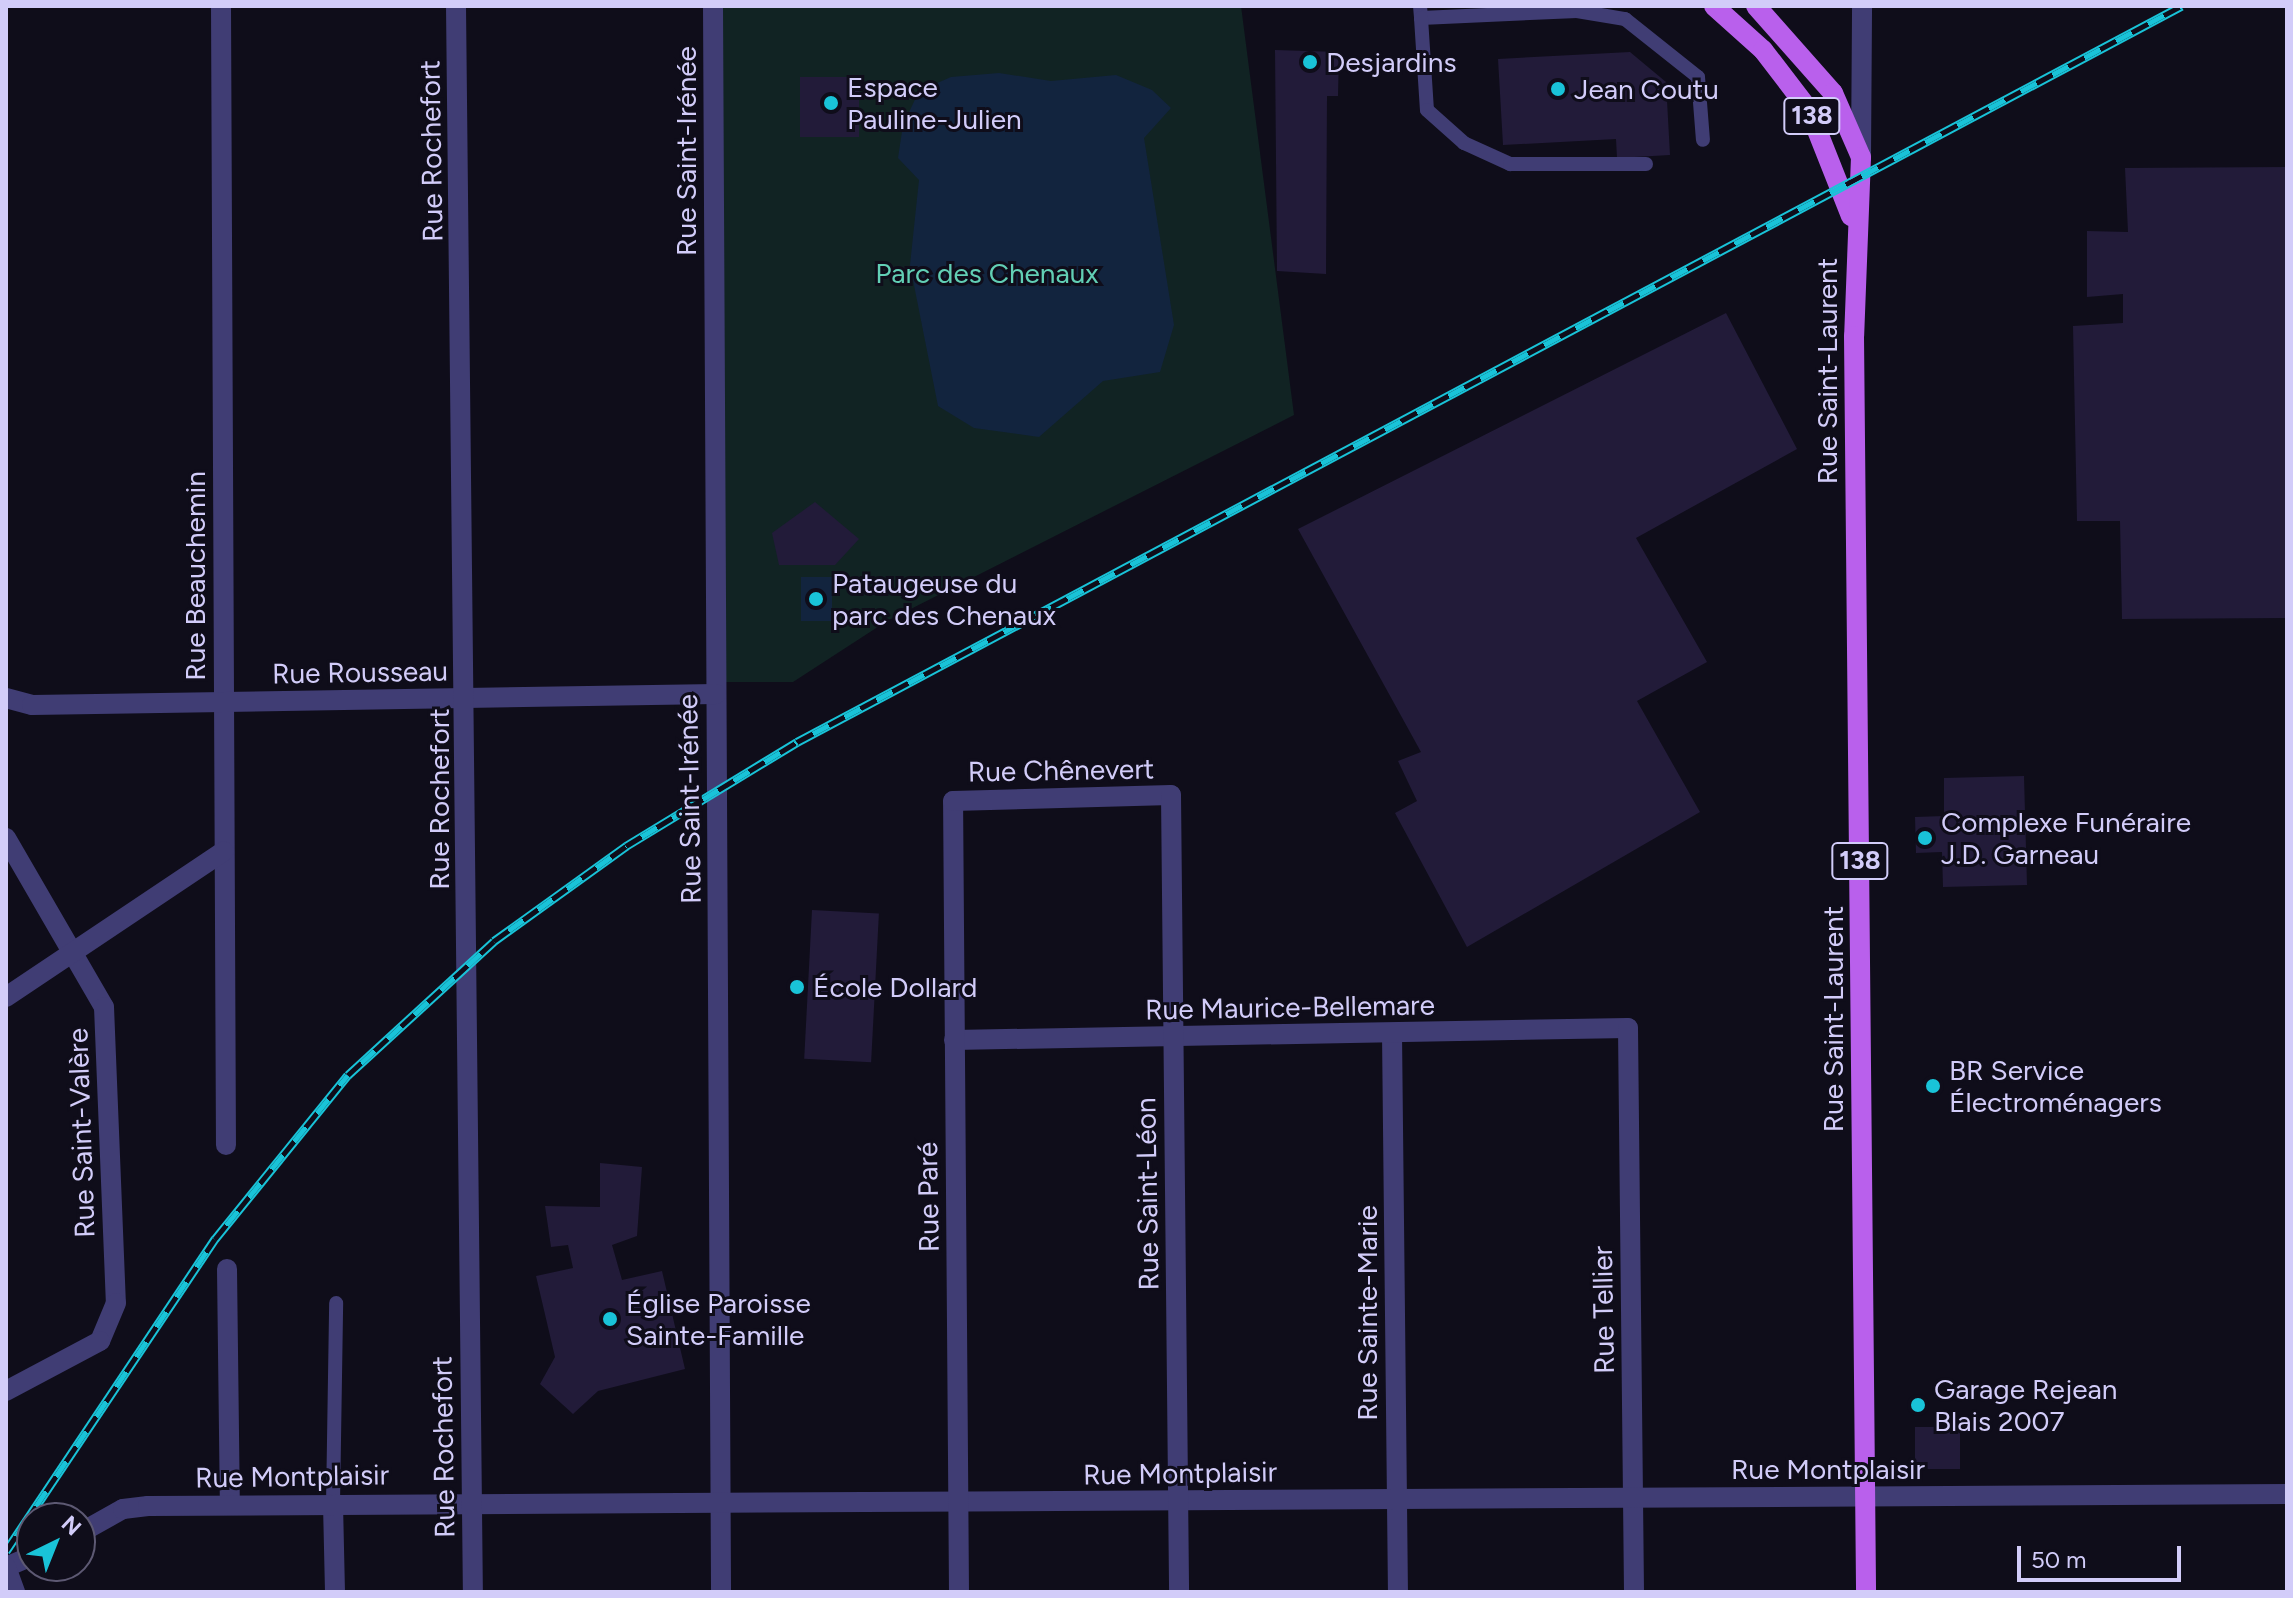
<!DOCTYPE html>
<html>
<head>
<meta charset="utf-8">
<style>
	body { margin:0 }
	#map { position:relative; width:2293px; height:1598px; overflow:hidden; background:#0f0d1a; font-family:Figtree,sans-serif }
	div>[style] { position:absolute }
	.green>* { inset:0; background:#112323 }
	.water>* { inset:0; background:#12243e; transform-origin:0 0 }
	.building>* { inset:0; background:#221b39; transform-origin:0 0 }
	.service>* { height:14px; margin:-7px; padding:0 7px; transform-origin:7px; border-radius:7px; background:#403d74 }
	.minor>* { height:20px; margin:-10px; padding:0 10px; transform-origin:10px; border-radius:10px; background:#403d74 }
	.tertiary>* { height:20px; margin:-10px; padding:0 10px; transform-origin:10px; border-radius:10px; background:#403d74 }
	.primary>* { height:20px; margin:-10px; padding:0 10px; transform-origin:10px; border-radius:10px; background:#b960ec }
	.rail>* { height:9px; margin-top:-4.5px; transform-origin:0; background:repeating-linear-gradient(90deg,#0f0d1a 0 18px,#19c3d8 0 36px); box-sizing:border-box; border-block:2px solid #19c3d8 }
	.dots>* { width:22px; height:22px; translate:-50% -50%; box-sizing:border-box; border:4px solid #0f0d1a; border-radius:50% }
	span { translate:-50% -50%; white-space:nowrap; text-align:center; line-height:1.15; -webkit-text-stroke:6px #0f0d1a; paint-order:stroke }
	.shield-label span { padding:2px 6px; background:#0f0d1a; border:2px solid; border-radius:6px; -webkit-text-stroke-width:0 }
	.shield-label { font-size:26px; color:#d2ccf9; font-weight:700 }
	.poi-label { font-size:28px; color:#d2ccf9 }
	.left { translate:0 -50%; text-align:left }
	.street-label { font-size:28px; color:#d2ccf9 }
	.park-label { font-size:28px; color:#62cfb5 }
	.frame { position:absolute; inset:0; border:8px solid #d2ccf9; pointer-events:none }
	.north { position:absolute; left:16px; top:1502px; width:80px; height:80px; box-sizing:border-box; background:#0f0d1a; border:2px solid #5d5973; border-radius:50%; rotate:43deg; font-size:22px; font-weight:700; line-height:32px; text-align:center; color:#d2ccf9 }
	.north::after { content:''; display:block; margin:auto; width:28px; height:36px; background:#19c3d8; clip-path:polygon(50% 0,100% 100%,50% 72%,0 100%) }
	.scale { position:absolute; left:2017px; top:1546px; width:164px; height:36px; box-sizing:border-box; border:4px solid #d2ccf9; border-top:0; padding-left:10px; font-size:24px; line-height:28px; white-space:nowrap; color:#d2ccf9; -webkit-text-stroke:6px #0f0d1a; paint-order:stroke }
</style>
</head>
<body>
<div id="map">
	<div class="green">
		<i style="clip-path:polygon(717px 6px,1241px 6px,1294px 415px,887px 621px,793px 682px,723px 682px)"></i>
	</div>
	<div class="water">
		<i style="clip-path:polygon(999px 73px,1051px 81px,1116px 75px,1152px 90px,1171px 108px,1144px 138px,1174px 325px,1160px 372px,1103px 381px,1039px 437px,974px 428px,938px 406px,910px 265px,919px 180px,898px 158px,903px 125px,919px 91px,951px 77px)"></i>
		<i style="left:801px;top:577px;width:31px;height:44px"></i>
	</div>
	<div class="building">
		<i style="clip-path:polygon(1275px 50px,1339px 52px,1338px 96px,1327px 96px,1326px 274px,1277px 271px)"></i>
		<i style="clip-path:polygon(1630px 52px,1666px 82px,1670px 155px,1617px 158px,1616px 139px,1503px 145px,1498px 59px)"></i>
		<i style="left:800px;top:77px;width:59px;height:60px"></i>
		<i style="clip-path:polygon(2287px 167px,2287px 618px,2122px 619px,2120px 521px,2077px 521px,2073px 326px,2123px 323px,2123px 294px,2087px 297px,2087px 231px,2128px 232px,2125px 168px)"></i>
		<i style="clip-path:polygon(1726px 313px,1797px 449px,1636px 538px,1707px 662px,1637px 701px,1700px 812px,1467px 947px,1395px 813px,1417px 801px,1398px 761px,1421px 752px,1298px 529px)"></i>
		<i style="clip-path:polygon(815px 502px,859px 539px,835px 565px,779px 565px,772px 533px)"></i>
		<i style="clip-path:polygon(2024px 776px,2027px 885px,1943px 887px,1942px 852px,1916px 853px,1915px 817px,1944px 816px,1944px 778px)"></i>
		<i style="left:812px;top:910px;width:67px;height:149px;rotate:3deg"></i>
		<i style="clip-path:polygon(600px 1163px,642px 1167px,637px 1236px,612px 1245px,622px 1280px,662px 1271px,685px 1369px,598px 1391px,573px 1414px,540px 1384px,555px 1357px,536px 1276px,573px 1268px,568px 1245px,551px 1247px,545px 1206px,600px 1207px)"></i>
		<i style="left:1915px;top:1427px;width:45px;height:42px"></i>
	</div>
	<div class="service">
		<i style="left:1420px;top:6px;width:12px;rotate:85deg"></i>
		<i style="left:1421px;top:18px;width:156px;rotate:-2.6deg"></i>
		<i style="left:1577px;top:11px;width:49px;rotate:9.5deg"></i>
		<i style="left:1625px;top:19px;width:93px;rotate:38.5deg"></i>
		<i style="left:1698px;top:77px;width:63px;rotate:85.5deg"></i>
		<i style="left:1421px;top:18px;width:92px;rotate:86.3deg"></i>
		<i style="left:1427px;top:110px;width:50px;rotate:41.7deg"></i>
		<i style="left:1464px;top:143px;width:51px;rotate:24.5deg"></i>
		<i style="left:1510px;top:164px;width:136px"></i>
		<i style="left:333px;top:1504px;width:201px;rotate:-89.1deg"></i>
	</div>
	<div class="minor">
		<i style="left:221px;top:6px;width:1139px;rotate:89.75deg"></i>
		<i style="left:713px;top:6px;width:1586px;rotate:89.71deg"></i>
		<i style="left:6px;top:698px;width:27px;rotate:15deg"></i>
		<i style="left:32px;top:705px;width:684px;rotate:-0.92deg"></i>
		<i style="left:6px;top:838px;width:195px;rotate:59.9deg"></i>
		<i style="left:104px;top:1007px;width:296px;rotate:87.7deg"></i>
		<i style="left:116px;top:1303px;width:41px;rotate:112.8deg"></i>
		<i style="left:100px;top:1341px;width:106px;rotate:152deg"></i>
		<i style="left:6px;top:997px;width:262px;rotate:-33.8deg"></i>
		<i style="left:1392px;top:1033px;width:559px;rotate:89.39deg"></i>
		<i style="left:954px;top:1040px;width:674px;rotate:-1.02deg"></i>
		<i style="left:1628px;top:1028px;width:564px;rotate:89.39deg"></i>
		<i style="left:227px;top:1269px;width:236px;rotate:89.3deg"></i>
		<i style="left:333px;top:1504px;width:88px;rotate:88.7deg"></i>
		<i style="left:80px;top:1533px;width:49px;rotate:-29.2deg"></i>
		<i style="left:123px;top:1509px;width:25px;rotate:-7deg"></i>
		<i style="left:148px;top:1506px;width:2139px;rotate:-0.32deg"></i>
		<i style="left:6px;top:1567px;width:28px;rotate:-23deg"></i>
		<i style="left:959px;top:1592px;width:791px;rotate:-90.43deg"></i>
		<i style="left:953px;top:801px;width:218px;rotate:-1.6deg"></i>
		<i style="left:1171px;top:795px;width:797px;rotate:89.42deg"></i>
	</div>
	<div class="tertiary">
		<i style="left:456px;top:6px;width:1586px;rotate:89.39deg"></i>
		<i style="left:1861px;top:157px;width:151px;rotate:-89.6deg"></i>
		<i style="left:6px;top:1567px;width:27px;rotate:70deg"></i>
	</div>
	<div class="primary">
		<i style="left:1714px;top:6px;width:66px;rotate:41.9deg"></i>
		<i style="left:1763px;top:50px;width:76px;rotate:52.5deg"></i>
		<i style="left:1809px;top:110px;width:114px;rotate:68.4deg"></i>
		<i style="left:1756px;top:6px;width:116px;rotate:48.5deg"></i>
		<i style="left:1833px;top:93px;width:70px;rotate:66.4deg"></i>
		<i style="left:1861px;top:157px;width:179px;rotate:92.2deg"></i>
		<i style="left:1854px;top:336px;width:1256px;rotate:89.45deg"></i>
	</div>
	<div class="rail">
		<i style="left:6px;top:1551px;width:376px;rotate:-56.2deg"></i>
		<i style="left:215px;top:1239px;width:211px;rotate:-51deg"></i>
		<i style="left:348px;top:1075px;width:198px;rotate:-42.5deg"></i>
		<i style="left:494px;top:941px;width:163px;rotate:-35.7deg"></i>
		<i style="left:626px;top:846px;width:200px;rotate:-31.3deg"></i>
		<i style="left:797px;top:742px;width:1568px;rotate:-28deg"></i>
	</div>
	<div class="dots">
		<i style="left:1310px;top:62px;background:#19c3d8"></i>
		<i style="left:1558px;top:89px;background:#19c3d8"></i>
		<i style="left:831px;top:103px;background:#19c3d8"></i>
		<i style="left:816px;top:599px;background:#19c3d8"></i>
		<i style="left:1925px;top:838px;background:#19c3d8"></i>
		<i style="left:797px;top:987px;background:#19c3d8"></i>
		<i style="left:1933px;top:1086px;background:#19c3d8"></i>
		<i style="left:610px;top:1319px;background:#19c3d8"></i>
		<i style="left:1918px;top:1405px;background:#19c3d8"></i>
	</div>
	<div class="shield-label">
		<span style="left:1812px;top:116px">138</span>
		<span style="left:1860px;top:861px">138</span>
	</div>
	<div class="poi-label">
		<span class="left" style="left:1326px;top:62px">Desjardins</span>
		<span class="left" style="left:847px;top:103px">Espace<br>Pauline-Julien</span>
		<span class="left" style="left:1574px;top:89px">Jean Coutu</span>
		<span class="left" style="left:832px;top:599px">Pataugeuse du<br>parc des Chenaux</span>
		<span class="left" style="left:1941px;top:838px">Complexe Funéraire<br>J.D. Garneau</span>
		<span class="left" style="left:813px;top:987px">École Dollard</span>
		<span class="left" style="left:1949px;top:1086px">BR Service<br>Électroménagers</span>
		<span class="left" style="left:626px;top:1319px">Église Paroisse<br>Sainte-Famille</span>
		<span class="left" style="left:1934px;top:1405px">Garage Rejean<br>Blais 2007</span>
	</div>
	<div class="street-label">
		<span style="left:431px;top:151px;rotate:-91deg">Rue Rochefort</span>
		<span style="left:686px;top:151px;rotate:-90deg">Rue Saint-Irénée</span>
		<span style="left:1827px;top:371px;rotate:-90deg">Rue Saint-Laurent</span>
		<span style="left:195px;top:576px;rotate:-90deg">Rue Beauchemin</span>
		<span style="left:360px;top:672px;rotate:-1deg">Rue Rousseau</span>
		<span style="left:1061px;top:770px;rotate:-1deg">Rue Chênevert</span>
		<span style="left:439px;top:799px;rotate:-90deg">Rue Rochefort</span>
		<span style="left:689px;top:799px;rotate:-91deg">Rue Saint-Irénée</span>
		<span style="left:1290px;top:1007px;rotate:-1deg">Rue Maurice-Bellemare</span>
		<span style="left:1833px;top:1019px;rotate:-90deg">Rue Saint-Laurent</span>
		<span style="left:81px;top:1133px;rotate:-92deg">Rue Saint-Valère</span>
		<span style="left:1147px;top:1194px;rotate:-91deg">Rue Saint-Léon</span>
		<span style="left:928px;top:1197px;rotate:-91deg">Rue Paré</span>
		<span style="left:1603px;top:1310px;rotate:-91deg">Rue Tellier</span>
		<span style="left:1367px;top:1313px;rotate:-90deg">Rue Sainte-Marie</span>
		<span style="left:443px;top:1447px;rotate:-91deg">Rue Rochefort</span>
		<span style="left:1828px;top:1469px">Rue Montplaisir</span>
		<span style="left:1180px;top:1473px;rotate:-1deg">Rue Montplaisir</span>
		<span style="left:292px;top:1476px;rotate:-1deg">Rue Montplaisir</span>
	</div>
	<div class="park-label">
		<span style="left:987px;top:273px">Parc des Chenaux</span>
	</div>
	<div class="frame"></div>
	<div class="north">N</div>
	<div class="scale">50 m</div>
</div>
</body>
</html>
